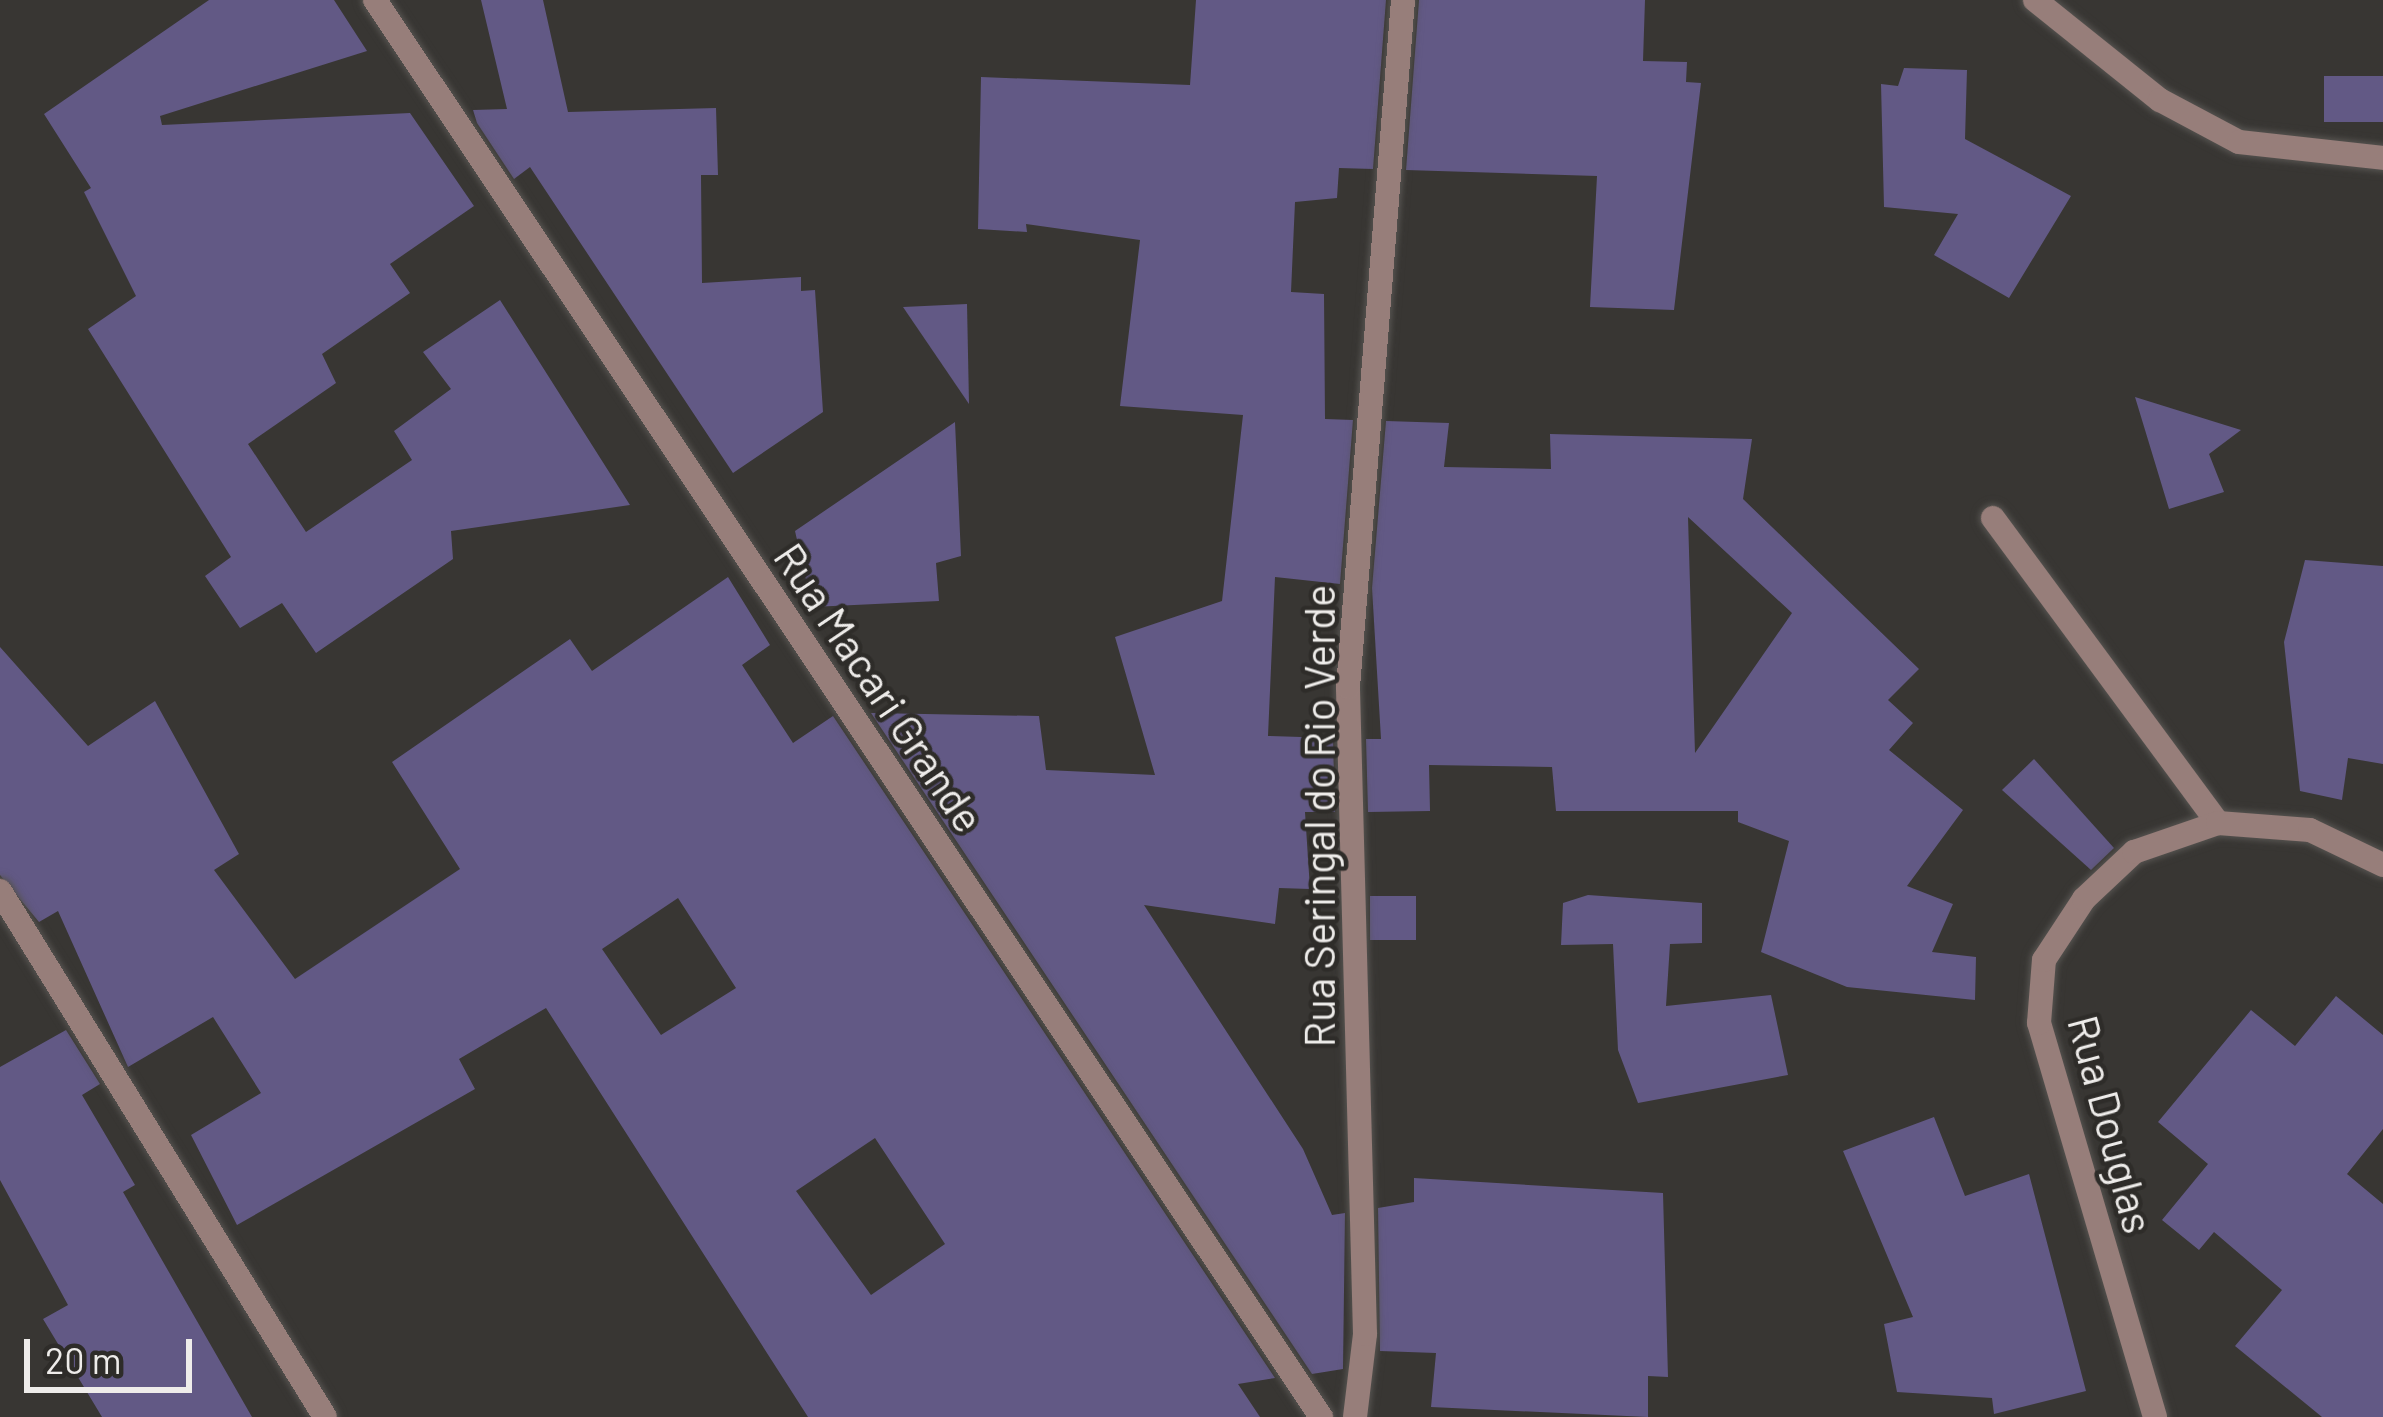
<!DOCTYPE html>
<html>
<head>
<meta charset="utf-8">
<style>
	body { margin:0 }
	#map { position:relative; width:2383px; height:1417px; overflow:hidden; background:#383633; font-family:Barlow,sans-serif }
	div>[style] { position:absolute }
	.building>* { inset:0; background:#625985; transform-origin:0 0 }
	.roads { filter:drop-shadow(0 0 3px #555350) drop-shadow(0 0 3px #555350) }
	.street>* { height:24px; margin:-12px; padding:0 12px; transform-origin:12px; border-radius:12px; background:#977e7a }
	span { translate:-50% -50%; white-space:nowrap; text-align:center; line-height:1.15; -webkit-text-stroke:9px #2e2c29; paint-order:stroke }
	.street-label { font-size:42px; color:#eeecea }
	.scale { position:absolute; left:24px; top:1339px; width:168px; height:54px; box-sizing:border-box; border:6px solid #eeecea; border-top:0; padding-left:15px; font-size:36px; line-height:42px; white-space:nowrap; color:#eeecea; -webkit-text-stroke:9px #2e2c29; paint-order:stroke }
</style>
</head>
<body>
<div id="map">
	<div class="building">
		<i style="clip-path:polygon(209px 0,334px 0,367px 51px,160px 116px,162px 125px,410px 113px,474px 206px,390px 264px,410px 293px,322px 354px,336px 383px,248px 444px,306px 532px,412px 460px,394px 431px,451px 389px,423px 352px,500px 300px,630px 505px,451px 531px,453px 559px,316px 653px,282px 603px,240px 628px,205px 576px,231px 557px,88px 329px,136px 296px,84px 192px,91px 188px,44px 114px)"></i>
		<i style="clip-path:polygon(481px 0,543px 0,568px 112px,716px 108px,718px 175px,701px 175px,702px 283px,801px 277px,801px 291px,815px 290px,823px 412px,733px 473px,530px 167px,514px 179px,477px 123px,473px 110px,507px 109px)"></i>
		<i style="clip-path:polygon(1196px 0,1386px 0,1373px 169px,1339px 168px,1337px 198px,1295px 202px,1291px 292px,1324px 294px,1325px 419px,1353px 420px,1340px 584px,1275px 577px,1268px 736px,1333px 738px,1335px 812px,1305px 812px,1310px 889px,1279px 888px,1275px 924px,1144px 905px,1303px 1149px,1332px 1215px,1345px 1213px,1343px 1369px,1312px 1374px,871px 713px,1039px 716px,1046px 770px,1155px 775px,1115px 637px,1222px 601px,1243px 415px,1120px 406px,1140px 240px,1026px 224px,1027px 232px,978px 229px,981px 77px,1190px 85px)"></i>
		<i style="clip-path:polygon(1419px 0,1645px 0,1643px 61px,1687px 62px,1686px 82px,1701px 83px,1674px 310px,1590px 307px,1597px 176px,1406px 170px)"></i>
		<i style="clip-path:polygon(1904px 68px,1967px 70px,1965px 139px,2071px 196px,2009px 298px,1934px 255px,1958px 214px,1884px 207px,1881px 84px,1898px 86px)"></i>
		<i style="left:2324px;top:76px;width:59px;height:46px"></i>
		<i style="clip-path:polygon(967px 304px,969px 404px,903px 307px)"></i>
		<i style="clip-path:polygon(2135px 397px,2241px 430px,2209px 454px,2224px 492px,2169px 509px)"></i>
		<i style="clip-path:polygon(evenodd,1386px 421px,1449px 423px,1444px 467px,1551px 469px,1550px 434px,1752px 439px,1743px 499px,1919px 669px,1888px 700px,1913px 723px,1889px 750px,1963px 810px,1907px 886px,1953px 904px,1932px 952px,1976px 957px,1975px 1000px,1847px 987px,1761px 952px,1789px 841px,1738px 822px,1738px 811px,1556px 811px,1552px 767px,1429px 765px,1430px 811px,1368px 812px,1366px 739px,1381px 739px,1372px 588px,1386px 421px,1688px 517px,1792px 613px,1695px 753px,1688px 517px)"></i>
		<i style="clip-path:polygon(955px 422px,961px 556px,936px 563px,939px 601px,812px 607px,795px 531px)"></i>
		<i style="clip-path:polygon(2305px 560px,2383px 566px,2383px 764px,2348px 758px,2342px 800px,2300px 791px,2284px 642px)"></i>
		<i style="clip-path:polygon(evenodd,728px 577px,770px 645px,742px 665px,793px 743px,833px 716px,1275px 1378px,1238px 1384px,1260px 1417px,808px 1417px,546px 1008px,459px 1059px,475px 1089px,237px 1225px,191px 1135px,261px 1093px,213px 1017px,128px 1067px,58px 911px,39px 922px,0 875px,0 647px,88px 746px,155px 701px,239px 854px,214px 870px,295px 979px,460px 869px,392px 762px,570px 639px,592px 671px,728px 577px,678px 898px,736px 988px,661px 1035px,602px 949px,678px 898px,728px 577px,875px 1138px,945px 1244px,871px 1295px,796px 1191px,875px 1138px)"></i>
		<i style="clip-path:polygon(2034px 759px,2114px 848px,2091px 870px,2002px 790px)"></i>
		<i style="clip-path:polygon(1588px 895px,1702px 903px,1702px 943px,1670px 944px,1666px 1006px,1771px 995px,1788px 1075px,1638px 1103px,1618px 1050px,1613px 944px,1561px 945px,1563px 903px)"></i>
		<i style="left:1370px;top:896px;width:46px;height:44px"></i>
		<i style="clip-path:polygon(2336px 996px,2383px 1035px,2383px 1129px,2347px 1174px,2383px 1204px,2383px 1417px,2322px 1417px,2235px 1346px,2282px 1290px,2214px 1232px,2199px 1250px,2162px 1220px,2208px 1164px,2158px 1122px,2251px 1010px,2295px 1046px)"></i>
		<i style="clip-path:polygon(66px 1030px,100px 1084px,82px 1095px,135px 1185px,123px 1192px,252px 1417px,102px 1417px,43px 1319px,68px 1305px,0 1180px,0 1067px)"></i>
		<i style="clip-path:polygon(1934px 1117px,1965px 1196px,2029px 1174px,2086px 1391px,1994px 1414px,1992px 1398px,1897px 1392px,1884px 1324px,1913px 1317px,1843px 1151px)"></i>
		<i style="clip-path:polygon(1414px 1178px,1663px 1193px,1668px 1377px,1648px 1376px,1648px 1417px,1431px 1407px,1436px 1353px,1380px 1351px,1378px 1208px,1414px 1202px)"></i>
	</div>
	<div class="roads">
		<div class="street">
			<i style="left:375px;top:0;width:1704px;rotate:56.27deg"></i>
			<i style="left:2035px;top:0;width:160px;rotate:38.7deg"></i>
			<i style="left:2160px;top:100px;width:89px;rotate:28deg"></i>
			<i style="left:2239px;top:142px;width:145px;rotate:6.3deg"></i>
			<i style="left:1993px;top:518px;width:379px;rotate:53.6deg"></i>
			<i style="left:0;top:891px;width:618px;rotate:58.29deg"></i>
			<i style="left:1355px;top:1417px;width:84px;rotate:-83.1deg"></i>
			<i style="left:1365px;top:1334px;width:647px;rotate:-91.51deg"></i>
			<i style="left:1348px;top:687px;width:689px;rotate:-85.42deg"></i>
			<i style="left:2155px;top:1417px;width:411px;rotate:-106.4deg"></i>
			<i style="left:2039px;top:1023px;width:63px;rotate:-85.5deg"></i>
			<i style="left:2044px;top:960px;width:73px;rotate:-56.7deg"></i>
			<i style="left:2084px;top:899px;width:69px;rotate:-43.2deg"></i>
			<i style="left:2134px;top:852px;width:89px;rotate:-19deg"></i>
			<i style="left:2218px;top:823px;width:92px;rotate:4.4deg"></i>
			<i style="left:2310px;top:830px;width:81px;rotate:25.6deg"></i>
		</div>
	</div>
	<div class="street-label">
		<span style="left:880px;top:687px;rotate:56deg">Rua Macari Grande</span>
		<span style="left:1318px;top:816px;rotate:-90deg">Rua Seringal do Rio Verde</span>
		<span style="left:2112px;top:1124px;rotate:75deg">Rua Douglas</span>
	</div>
	<div class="scale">20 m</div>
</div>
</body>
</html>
